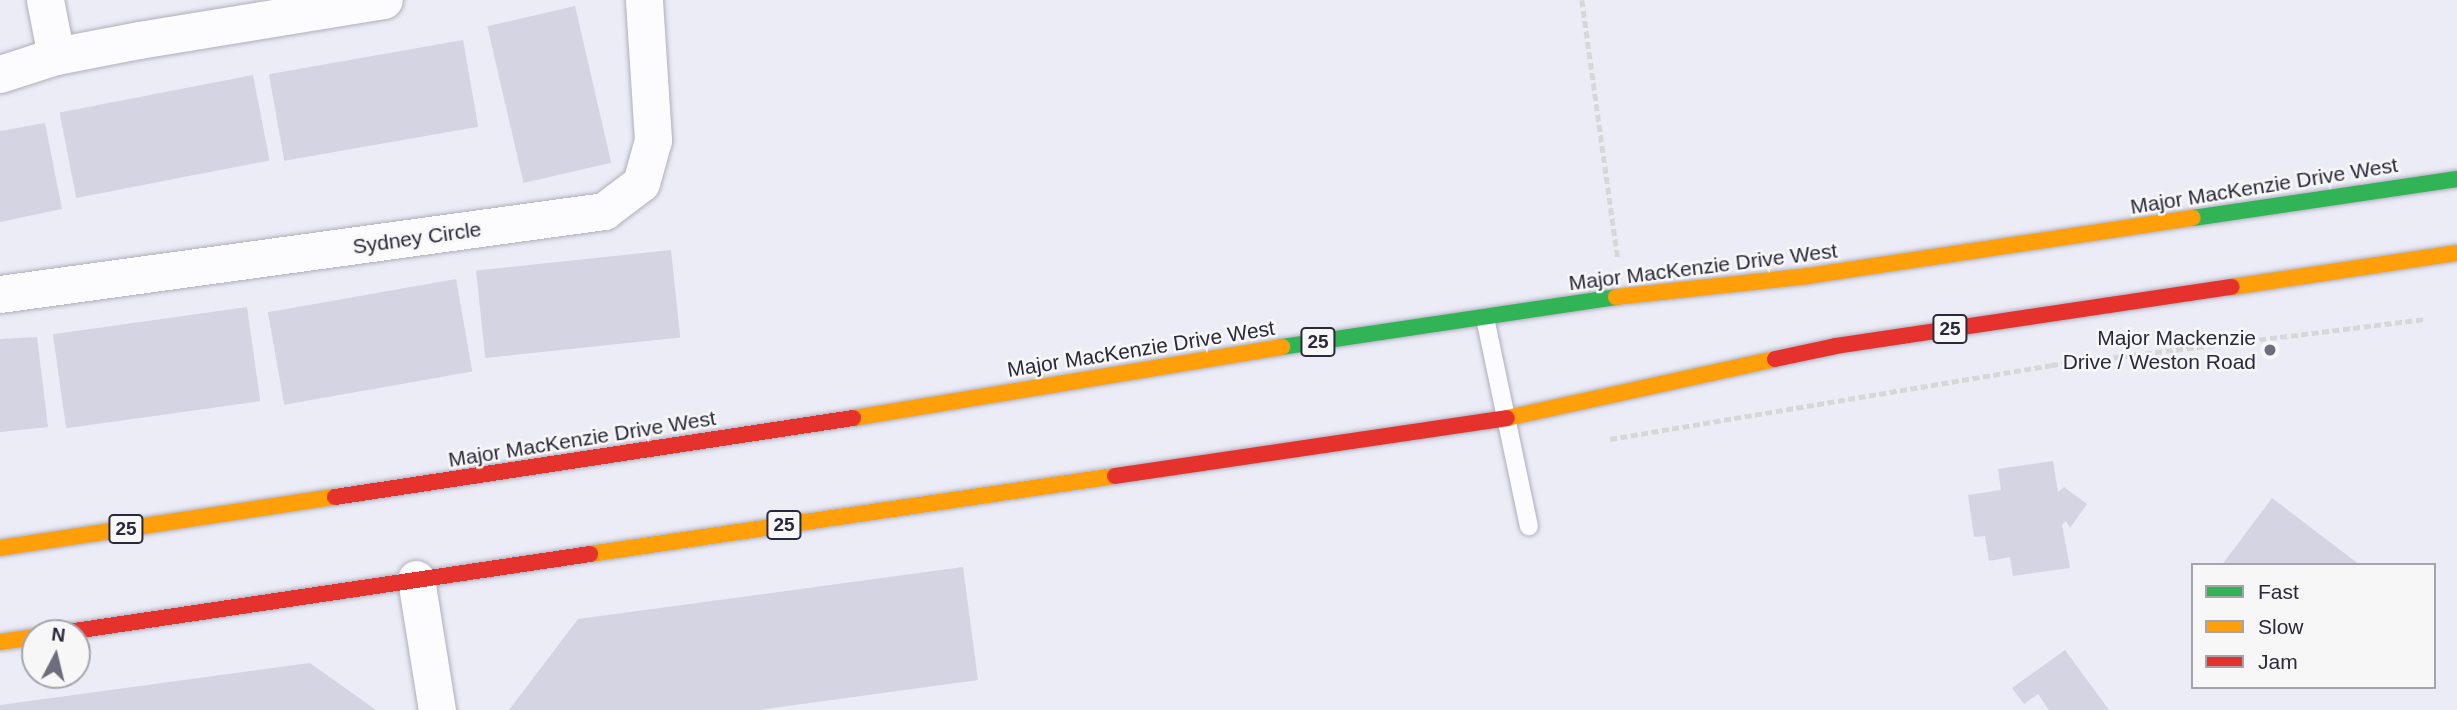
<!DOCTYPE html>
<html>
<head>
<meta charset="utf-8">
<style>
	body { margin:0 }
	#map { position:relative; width:2457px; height:710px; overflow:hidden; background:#ececf7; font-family:Arial,sans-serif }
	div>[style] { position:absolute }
	.building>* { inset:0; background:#d4d4e2; transform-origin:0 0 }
	.path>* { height:4.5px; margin-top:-2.25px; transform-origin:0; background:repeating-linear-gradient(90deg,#d7d7da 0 7px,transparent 0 10.5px) }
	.roads { filter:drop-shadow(0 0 2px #afaebc) drop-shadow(0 0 2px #afaebc) }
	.lane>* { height:18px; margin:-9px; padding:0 9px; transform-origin:9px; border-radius:9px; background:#fcfcfe }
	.street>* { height:37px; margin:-18.5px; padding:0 18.5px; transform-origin:18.5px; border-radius:18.5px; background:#fcfcfe }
	.fast>* { height:16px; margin:-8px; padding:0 8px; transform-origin:8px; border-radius:8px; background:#30b455 }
	.slow>* { height:16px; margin:-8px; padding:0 8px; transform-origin:8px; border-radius:8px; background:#ff9f0a }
	.jam>* { height:16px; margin:-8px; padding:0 8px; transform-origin:8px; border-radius:8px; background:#e5322d }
	.dots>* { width:19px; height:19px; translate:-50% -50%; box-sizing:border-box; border:4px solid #f7f7f7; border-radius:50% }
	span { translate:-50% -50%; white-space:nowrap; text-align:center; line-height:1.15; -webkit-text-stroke:5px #f7f7f7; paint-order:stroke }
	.shield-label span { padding:2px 5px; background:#f7f7f7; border:2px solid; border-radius:5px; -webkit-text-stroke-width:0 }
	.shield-label { font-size:19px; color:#2a283b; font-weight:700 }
	.street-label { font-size:21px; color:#2a283b }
	.poi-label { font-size:21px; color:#2a283b }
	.right { translate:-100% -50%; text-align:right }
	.legend { position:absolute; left:2191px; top:563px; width:245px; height:126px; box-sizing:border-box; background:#f7f7f7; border:2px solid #a5a4ac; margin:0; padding:9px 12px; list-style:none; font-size:21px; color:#2a283b }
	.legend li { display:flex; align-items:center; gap:14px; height:35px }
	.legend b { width:35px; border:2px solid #a5a4ac }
	.north { position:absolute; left:21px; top:619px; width:70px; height:70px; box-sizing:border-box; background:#f7f7f7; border:2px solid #a5a4ac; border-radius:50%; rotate:7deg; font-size:19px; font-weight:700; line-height:28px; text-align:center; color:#2a283b }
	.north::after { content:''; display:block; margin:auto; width:24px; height:32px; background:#6e6d7d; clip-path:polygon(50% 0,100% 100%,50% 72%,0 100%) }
</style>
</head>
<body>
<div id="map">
	<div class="building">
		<i style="left:575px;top:6px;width:161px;height:90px;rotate:77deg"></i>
		<i style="left:463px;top:40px;width:88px;height:197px;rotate:80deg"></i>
		<i style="left:253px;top:75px;width:87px;height:197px;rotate:79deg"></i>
		<i style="clip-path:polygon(45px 123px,62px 209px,0 222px,0 131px)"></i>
		<i style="left:671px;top:250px;width:88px;height:196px;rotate:84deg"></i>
		<i style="left:456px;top:279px;width:94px;height:191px;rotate:80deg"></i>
		<i style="left:247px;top:307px;width:95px;height:196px;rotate:82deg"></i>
		<i style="clip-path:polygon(37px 337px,48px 427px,0 432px,0 339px)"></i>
		<i style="clip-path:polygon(2053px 461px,2058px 492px,2064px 487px,2087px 504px,2070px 528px,2066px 521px,2062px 525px,2070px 568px,2013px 576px,2010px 557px,1989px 561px,1985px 536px,1974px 537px,1968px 495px,2001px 490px,1998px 469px)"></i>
		<i style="clip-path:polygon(2272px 498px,2360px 565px,2222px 565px)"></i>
		<i style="clip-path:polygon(963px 567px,978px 680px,759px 710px,509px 710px,578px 619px)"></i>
		<i style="clip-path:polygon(2065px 650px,2109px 710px,2049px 710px,2038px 694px,2024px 704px,2012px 688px)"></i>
		<i style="clip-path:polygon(310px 663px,376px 710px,0 710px,0 705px)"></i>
	</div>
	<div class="path">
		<i style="left:1582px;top:0;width:261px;rotate:82.1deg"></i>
		<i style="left:1610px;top:439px;width:447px;rotate:-9.5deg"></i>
		<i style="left:2051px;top:365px;width:375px;rotate:-7deg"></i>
	</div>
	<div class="roads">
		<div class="lane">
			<i style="left:1485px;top:318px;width:213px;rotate:78.1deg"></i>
		</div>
		<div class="street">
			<i style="left:45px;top:0;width:57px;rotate:78.9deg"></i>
			<i style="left:0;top:74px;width:59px;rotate:-17.8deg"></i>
			<i style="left:56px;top:56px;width:85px;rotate:-10.9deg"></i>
			<i style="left:139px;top:40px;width:248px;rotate:-9.3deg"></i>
			<i style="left:0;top:294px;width:610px;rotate:-7.82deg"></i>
			<i style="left:604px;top:211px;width:46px;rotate:-37.1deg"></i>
			<i style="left:641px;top:183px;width:45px;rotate:-74.4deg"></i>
			<i style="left:653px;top:140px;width:140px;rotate:-93.7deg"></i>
			<i style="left:416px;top:579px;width:133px;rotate:80.9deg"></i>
		</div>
		<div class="fast">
			<i style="left:2193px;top:218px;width:267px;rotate:-8.4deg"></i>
			<i style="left:1282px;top:347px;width:338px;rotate:-8.5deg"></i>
		</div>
		<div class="slow">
			<i style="left:2232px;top:287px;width:228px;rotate:-8.6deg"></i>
			<i style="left:1616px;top:297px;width:193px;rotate:-6.2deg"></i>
			<i style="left:1808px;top:276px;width:389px;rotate:-8.6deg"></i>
			<i style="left:853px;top:418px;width:435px;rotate:-9.4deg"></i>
			<i style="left:1507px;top:418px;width:274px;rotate:-12.4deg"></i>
			<i style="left:0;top:548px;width:339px;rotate:-8.7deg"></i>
			<i style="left:590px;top:554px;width:531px;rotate:-8.45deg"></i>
			<i style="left:0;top:642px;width:35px;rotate:-8deg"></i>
		</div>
		<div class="jam">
			<i style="left:1775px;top:359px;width:62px;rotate:-12deg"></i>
			<i style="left:1836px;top:346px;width:400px;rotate:-8.5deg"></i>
			<i style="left:1115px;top:476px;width:396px;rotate:-8.4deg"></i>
			<i style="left:335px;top:497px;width:524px;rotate:-8.67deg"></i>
			<i style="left:61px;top:633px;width:535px;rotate:-8.49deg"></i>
		</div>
	</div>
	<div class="dots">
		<i style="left:2270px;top:350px;background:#6e6d7d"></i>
	</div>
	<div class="shield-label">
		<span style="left:1950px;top:329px">25</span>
		<span style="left:1318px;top:342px">25</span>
		<span style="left:784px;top:525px">25</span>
		<span style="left:126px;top:529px">25</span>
	</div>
	<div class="street-label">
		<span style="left:2264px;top:186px;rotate:-9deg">Major MacKenzie Drive West</span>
		<span style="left:417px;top:238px;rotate:-8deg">Sydney Circle</span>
		<span style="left:1703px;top:267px;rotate:-7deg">Major MacKenzie Drive West</span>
		<span style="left:1141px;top:349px;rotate:-9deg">Major MacKenzie Drive West</span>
		<span style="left:582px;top:439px;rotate:-9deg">Major MacKenzie Drive West</span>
	</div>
	<div class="poi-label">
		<span class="right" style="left:2256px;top:350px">Major Mackenzie<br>Drive / Weston Road</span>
	</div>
	<ul class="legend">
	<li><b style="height:9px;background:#30b455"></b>Fast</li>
	<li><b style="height:9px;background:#ff9f0a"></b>Slow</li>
	<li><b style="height:9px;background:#e5322d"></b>Jam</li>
	</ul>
	<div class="north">N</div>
</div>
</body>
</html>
